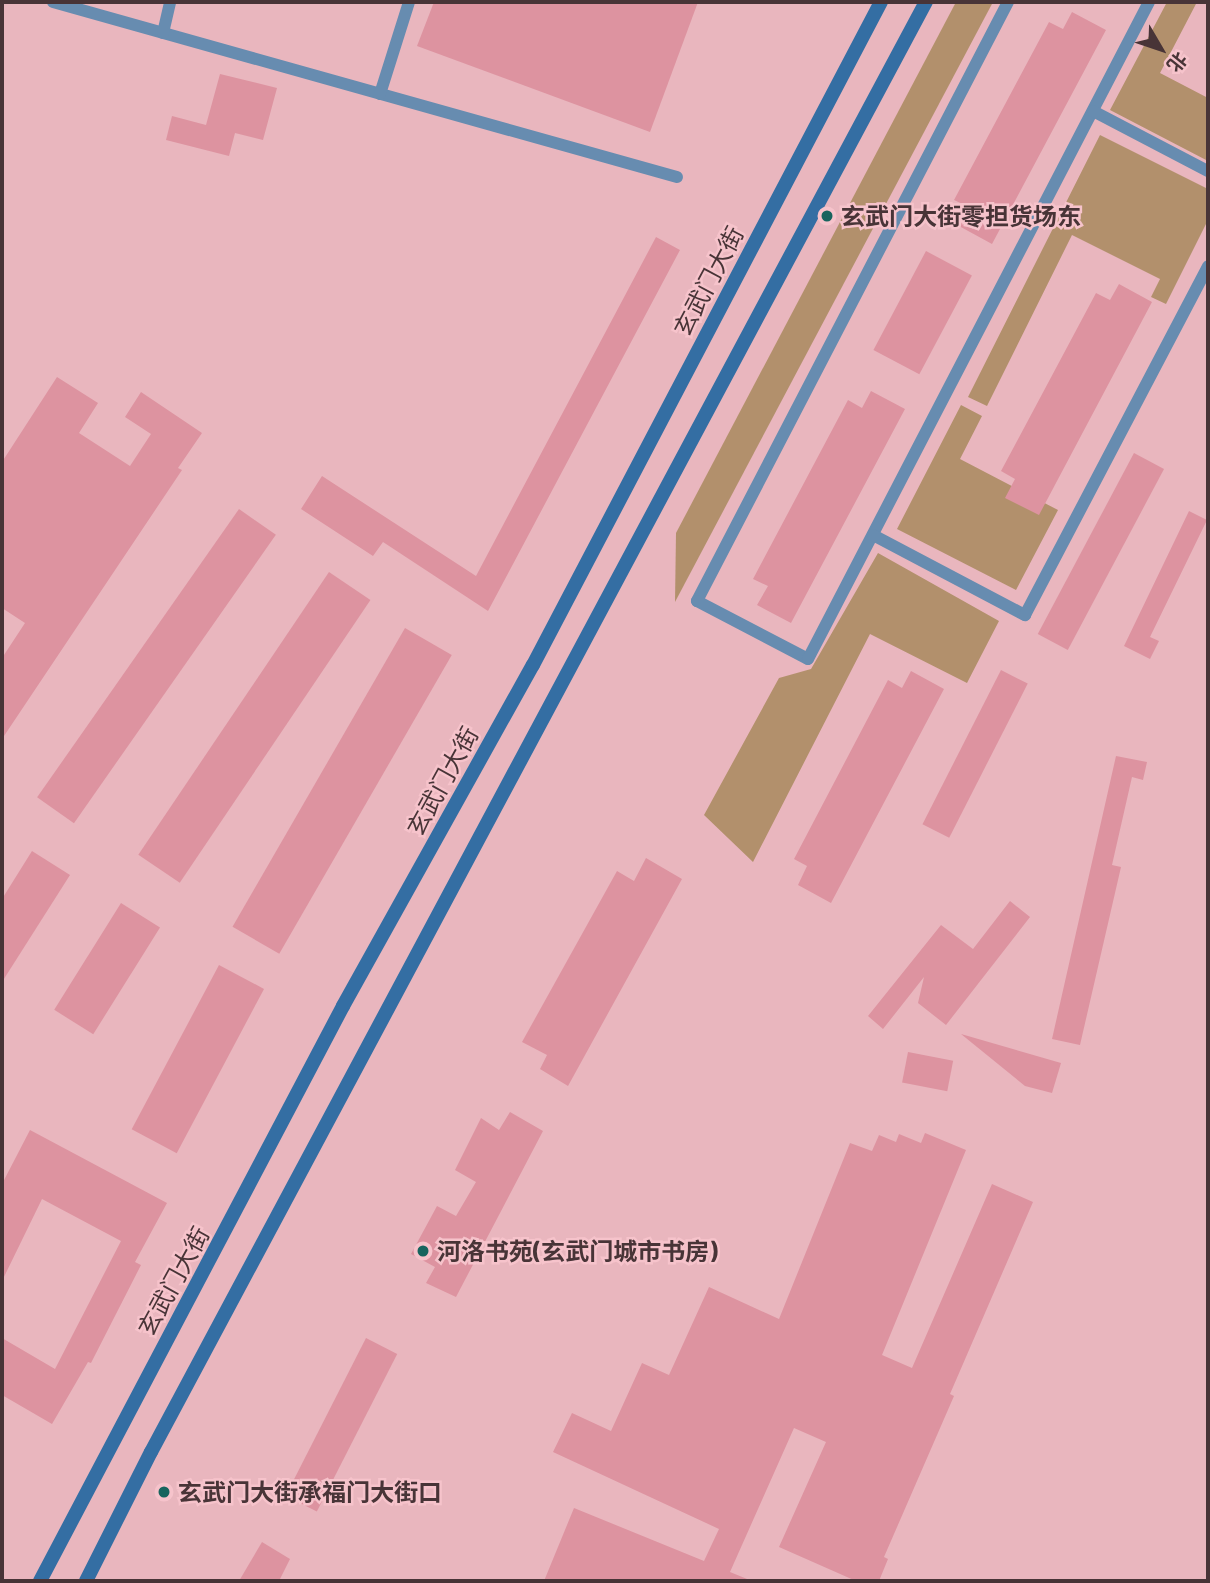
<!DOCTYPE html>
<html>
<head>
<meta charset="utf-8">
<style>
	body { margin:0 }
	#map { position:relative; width:1210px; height:1583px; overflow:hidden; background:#e9b6be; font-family:Barlow,"Noto Sans SC",sans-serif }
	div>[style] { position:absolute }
	.green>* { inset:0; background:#b2906c }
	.building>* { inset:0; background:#dd93a0; transform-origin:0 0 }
	.service>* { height:12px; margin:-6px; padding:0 6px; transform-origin:6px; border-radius:6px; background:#678cb0 }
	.secondary>* { height:14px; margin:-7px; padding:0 7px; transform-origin:7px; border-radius:7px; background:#346ea3 }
	.dots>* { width:19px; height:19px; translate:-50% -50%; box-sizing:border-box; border:4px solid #f6c3cb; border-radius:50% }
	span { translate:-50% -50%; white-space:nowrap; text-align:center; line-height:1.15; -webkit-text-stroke:5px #f6c3cb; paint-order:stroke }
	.poi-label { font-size:24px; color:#483437; font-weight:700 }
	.left { translate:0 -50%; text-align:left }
	.street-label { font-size:24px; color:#483437 }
	.frame { position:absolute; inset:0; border:4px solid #483437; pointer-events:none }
	.north { position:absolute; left:1126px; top:14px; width:70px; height:70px; -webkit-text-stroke:5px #f6c3cb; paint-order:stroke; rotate:129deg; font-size:19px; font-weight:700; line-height:28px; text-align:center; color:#483437 }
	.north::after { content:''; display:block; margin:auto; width:24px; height:32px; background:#483437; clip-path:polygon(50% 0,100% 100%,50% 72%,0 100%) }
</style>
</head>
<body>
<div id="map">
	<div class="green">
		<i style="clip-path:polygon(956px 2px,993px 2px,675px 602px,676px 533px)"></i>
		<i style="clip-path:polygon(1167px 2px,1197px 2px,1160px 73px,1208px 98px,1208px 161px,1110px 110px)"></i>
		<i style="clip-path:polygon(1100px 135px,1208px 189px,1208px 220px,1166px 304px,1151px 297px,1160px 279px,1072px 235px,987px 406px,968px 397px)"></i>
		<i style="clip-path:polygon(961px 405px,982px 416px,960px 459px,1058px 510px,1016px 590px,897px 529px)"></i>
		<i style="clip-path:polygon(878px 553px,999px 621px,967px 683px,870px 634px,753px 862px,704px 815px,779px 678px,811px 669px)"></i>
	</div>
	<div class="building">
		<i style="clip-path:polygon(434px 2px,698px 2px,650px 132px,417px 46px)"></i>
		<i style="clip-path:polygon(1072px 12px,1106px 30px,992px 244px,959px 226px,969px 207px,954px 200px,1049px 22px,1063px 29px)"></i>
		<i style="clip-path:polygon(220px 74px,277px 88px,263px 140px,235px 133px,229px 156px,166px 140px,172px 116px,206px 125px)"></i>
		<i style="clip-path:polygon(656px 237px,680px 250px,488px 611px,383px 542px,373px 556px,301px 509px,322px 476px,476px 576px)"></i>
		<i style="left:926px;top:251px;width:52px;height:112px;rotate:28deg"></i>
		<i style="clip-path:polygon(1119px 284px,1152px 302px,1039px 515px,1005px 498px,1015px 479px,1001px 471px,1096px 293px,1110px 300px)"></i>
		<i style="clip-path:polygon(57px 377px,98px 403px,79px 433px,130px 466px,151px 434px,125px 417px,141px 392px,202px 433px,178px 468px,182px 470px,2px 739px,2px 658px,25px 623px,2px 608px,2px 462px)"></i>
		<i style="clip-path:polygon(871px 391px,905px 409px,791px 623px,757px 605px,768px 586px,753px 579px,848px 400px,862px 408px)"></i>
		<i style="left:1134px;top:453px;width:34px;height:205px;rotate:28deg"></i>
		<i style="left:239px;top:509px;width:45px;height:352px;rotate:35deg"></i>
		<i style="clip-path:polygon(1189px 511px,1207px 520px,1150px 637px,1159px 641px,1150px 659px,1124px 646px)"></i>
		<i style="left:329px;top:572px;width:50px;height:341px;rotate:34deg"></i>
		<i style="left:405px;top:628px;width:54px;height:345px;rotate:30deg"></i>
		<i style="left:1001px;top:670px;width:30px;height:173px;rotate:27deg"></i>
		<i style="clip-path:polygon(911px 671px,944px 689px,831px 903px,798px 885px,807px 866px,794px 859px,888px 680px,902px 688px)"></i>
		<i style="clip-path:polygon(1116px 756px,1147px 762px,1143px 780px,1132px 777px,1112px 865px,1121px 867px,1080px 1045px,1052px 1039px)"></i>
		<i style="clip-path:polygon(32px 851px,70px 875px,2px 982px,2px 899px)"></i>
		<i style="clip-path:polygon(646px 858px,682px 879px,568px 1086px,540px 1069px,547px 1055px,522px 1042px,617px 871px,634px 881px)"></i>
		<i style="clip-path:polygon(1010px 901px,1030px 917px,946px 1025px,918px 1003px,924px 977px,883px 1029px,868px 1016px,941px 925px,973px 949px)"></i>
		<i style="left:121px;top:903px;width:46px;height:126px;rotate:32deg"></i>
		<i style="left:219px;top:965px;width:51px;height:186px;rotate:28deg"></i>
		<i style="clip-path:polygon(961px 1034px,1061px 1063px,1052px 1093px,1025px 1086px)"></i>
		<i style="left:908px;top:1052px;width:46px;height:31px;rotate:11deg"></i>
		<i style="clip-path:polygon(510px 1112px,543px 1131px,456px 1297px,426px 1283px,435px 1267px,411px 1254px,437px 1206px,456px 1216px,476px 1182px,455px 1170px,481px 1118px,499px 1130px)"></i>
		<i style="clip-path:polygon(30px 1130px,167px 1203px,135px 1262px,141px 1265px,91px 1363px,88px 1362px,52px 1424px,2px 1395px,2px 1338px,55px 1369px,121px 1241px,42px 1199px,2px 1281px,2px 1184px)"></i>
		<i style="clip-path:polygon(925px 1133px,966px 1150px,882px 1355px,912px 1368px,992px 1184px,1033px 1202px,950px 1394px,954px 1396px,884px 1557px,888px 1559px,879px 1581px,856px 1581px,779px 1547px,826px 1442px,794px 1428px,730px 1572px,752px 1581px,544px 1581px,574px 1508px,704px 1561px,719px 1529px,553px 1452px,572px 1413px,611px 1431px,642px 1363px,669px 1375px,709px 1287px,779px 1319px,850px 1143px,872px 1151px,879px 1135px,896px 1142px,899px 1134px,921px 1143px)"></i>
		<i style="left:366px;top:1338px;width:35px;height:177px;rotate:27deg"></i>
		<i style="clip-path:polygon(262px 1542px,290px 1559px,279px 1581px,239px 1581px)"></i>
	</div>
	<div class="service">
		<i style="left:53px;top:2px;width:648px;rotate:15.67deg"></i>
		<i style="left:1008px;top:2px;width:675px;rotate:117.44deg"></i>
		<i style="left:697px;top:601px;width:125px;rotate:27.6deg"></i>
		<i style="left:808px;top:659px;width:740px;rotate:-62.57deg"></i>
		<i style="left:163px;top:33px;width:32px;rotate:-77deg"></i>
		<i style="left:380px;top:94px;width:96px;rotate:-72.5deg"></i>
		<i style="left:1093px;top:111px;width:130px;rotate:27.6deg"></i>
		<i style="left:873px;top:535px;width:172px;rotate:27.8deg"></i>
		<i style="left:1025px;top:615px;width:394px;rotate:-62.3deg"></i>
	</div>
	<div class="secondary">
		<i style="left:40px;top:1581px;width:650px;rotate:-62.21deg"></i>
		<i style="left:343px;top:1006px;width:390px;rotate:-60.9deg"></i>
		<i style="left:533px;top:665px;width:749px;rotate:-62.31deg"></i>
		<i style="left:86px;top:1581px;width:144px;rotate:-63.3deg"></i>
		<i style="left:151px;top:1452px;width:1644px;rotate:-61.88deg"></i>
	</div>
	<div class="dots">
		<i style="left:827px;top:216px;background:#17645e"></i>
		<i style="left:423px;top:1251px;background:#17645e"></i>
		<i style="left:164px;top:1492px;background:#17645e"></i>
	</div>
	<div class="poi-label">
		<span class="left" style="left:841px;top:216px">玄武门大街零担货场东</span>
		<span class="left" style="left:437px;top:1251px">河洛书苑(玄武门城市书房)</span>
		<span class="left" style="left:178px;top:1492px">玄武门大街承福门大街口</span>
	</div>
	<div class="street-label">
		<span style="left:708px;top:281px;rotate:-62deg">玄武门大街</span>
		<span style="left:442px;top:781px;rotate:-61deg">玄武门大街</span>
		<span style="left:173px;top:1281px;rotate:-61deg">玄武门大街</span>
	</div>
	<div class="frame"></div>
	<div class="north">北</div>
</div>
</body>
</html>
